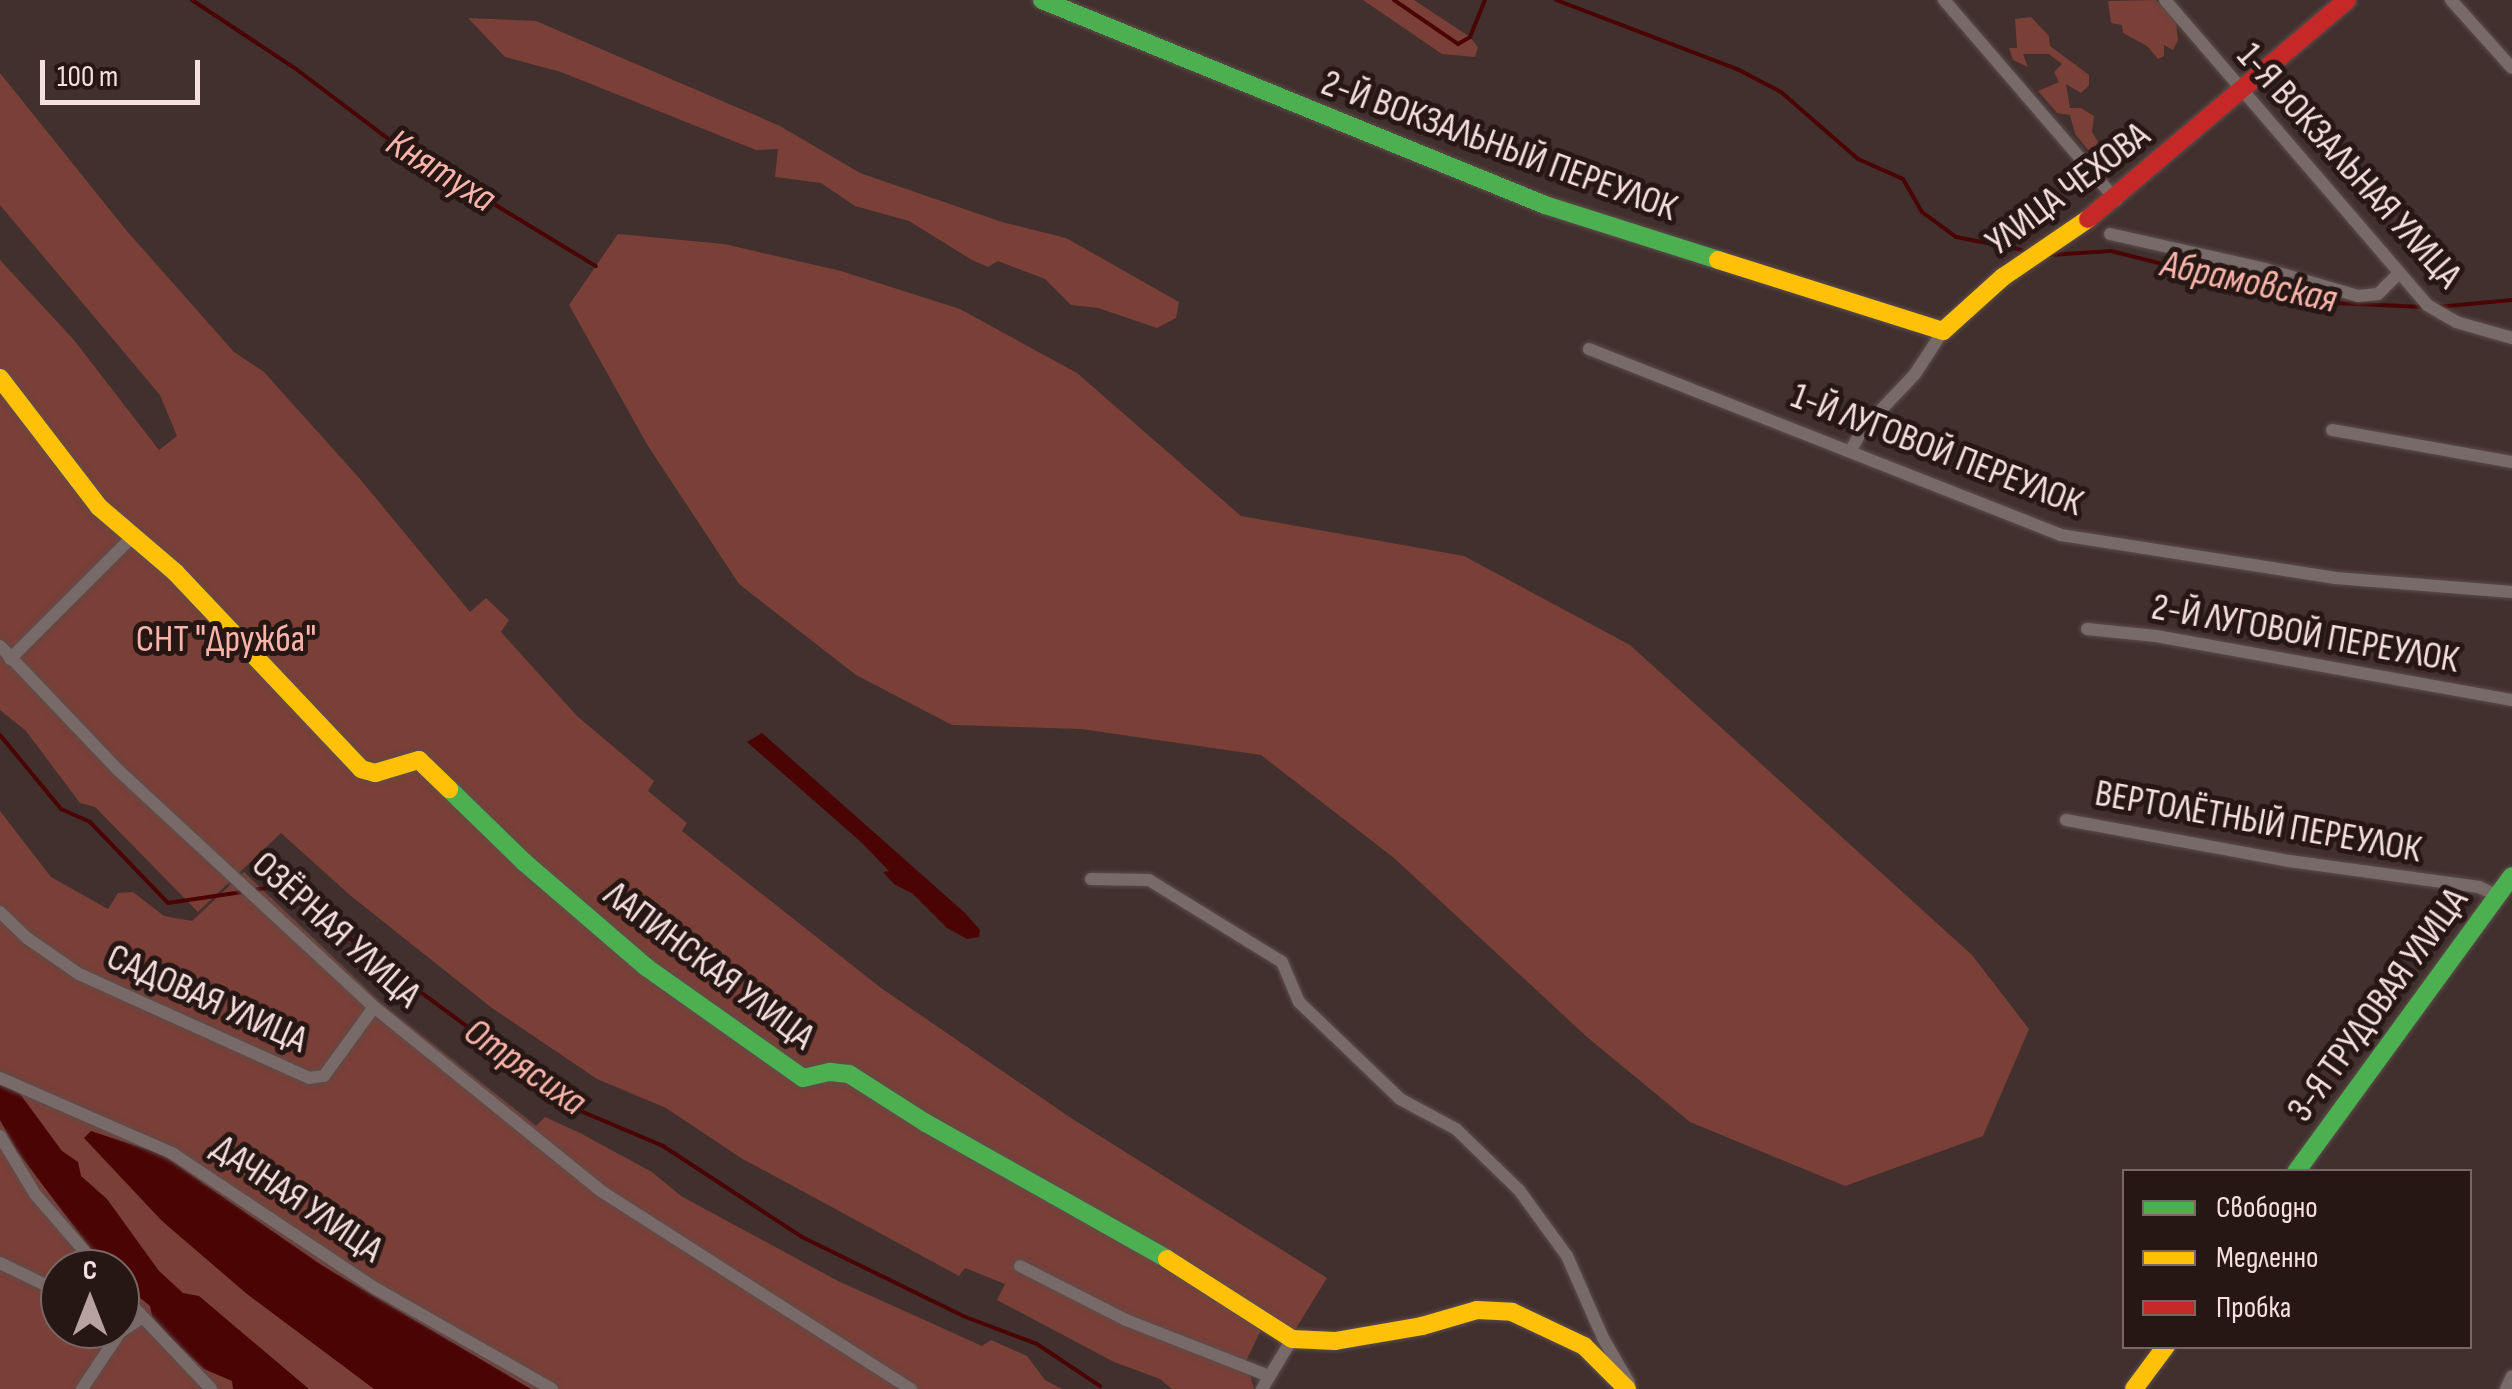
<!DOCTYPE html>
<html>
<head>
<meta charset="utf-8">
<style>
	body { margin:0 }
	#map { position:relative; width:2512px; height:1389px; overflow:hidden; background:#41302e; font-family:"Sofia Sans Condensed",sans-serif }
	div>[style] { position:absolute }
	.green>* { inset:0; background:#7a3f37 }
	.water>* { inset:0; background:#4b0404 }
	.stream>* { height:4px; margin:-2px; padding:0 2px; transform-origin:2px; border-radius:2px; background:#4b0404 }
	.roads { filter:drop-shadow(0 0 2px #5c4d4b) drop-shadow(0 0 2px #5c4d4b) }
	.street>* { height:12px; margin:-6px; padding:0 6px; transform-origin:6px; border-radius:6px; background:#776a68 }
	.fast>* { height:18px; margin:-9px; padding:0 9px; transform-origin:9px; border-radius:9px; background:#4caf50 }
	.slow>* { height:18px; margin:-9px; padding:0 9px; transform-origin:9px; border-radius:9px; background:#ffc107 }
	.jam>* { height:18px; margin:-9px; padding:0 9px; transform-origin:9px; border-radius:9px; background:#c62828 }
	span { translate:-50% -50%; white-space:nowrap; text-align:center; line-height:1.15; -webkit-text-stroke:10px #261715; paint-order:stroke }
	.street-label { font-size:38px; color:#f5e0dd }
	.park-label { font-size:38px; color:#fbb4aa }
	.water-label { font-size:40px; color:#fab4a9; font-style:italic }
	.legend { position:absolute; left:2122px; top:1169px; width:350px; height:180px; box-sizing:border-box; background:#261715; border:2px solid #796765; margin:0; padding:12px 18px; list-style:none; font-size:30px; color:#f5e0dd }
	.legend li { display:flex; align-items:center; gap:20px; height:50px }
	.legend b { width:50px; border:2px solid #796765 }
	.north { position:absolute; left:40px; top:1249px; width:100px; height:100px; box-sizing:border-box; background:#261715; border:2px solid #796765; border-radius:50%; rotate:0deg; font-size:28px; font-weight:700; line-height:40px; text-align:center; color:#f5e0dd }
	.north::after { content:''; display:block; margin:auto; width:35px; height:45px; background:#b6a2a0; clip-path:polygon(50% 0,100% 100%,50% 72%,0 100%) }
	.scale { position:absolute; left:40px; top:60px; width:160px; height:45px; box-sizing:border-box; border:5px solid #f5e0dd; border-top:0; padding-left:12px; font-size:30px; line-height:35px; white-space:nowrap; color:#f5e0dd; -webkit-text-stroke:8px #261715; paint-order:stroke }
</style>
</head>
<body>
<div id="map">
	<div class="green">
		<i style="clip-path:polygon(1363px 0,1414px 0,1470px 37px,1478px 47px,1475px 57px,1442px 54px)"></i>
		<i style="clip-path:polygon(2156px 0,2176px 23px,2178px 40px,2173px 50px,2164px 45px,2164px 56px,2158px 59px,2147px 46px,2123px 33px,2122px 25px,2111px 23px,2108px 1px)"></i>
		<i style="clip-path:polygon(2031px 17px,2049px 36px,2050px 46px,2089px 75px,2089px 85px,2081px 93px,2066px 84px,2070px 108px,2081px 108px,2094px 116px,2092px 132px,2101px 147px,2118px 147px,2126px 154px,2118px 161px,2098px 162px,2075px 134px,2070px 115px,2057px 113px,2038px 91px,2059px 82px,2054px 72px,2062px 64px,2049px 54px,2023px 54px,2028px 67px,2013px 60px,2009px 48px,2017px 48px,2015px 19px)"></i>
		<i style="clip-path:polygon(468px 18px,536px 21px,780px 126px,860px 173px,1002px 222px,1066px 238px,1179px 302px,1176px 318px,1157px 328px,1098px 308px,1071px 305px,1045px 279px,998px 261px,988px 267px,972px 260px,909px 221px,855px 206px,821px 183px,775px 177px,778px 149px,756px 150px,561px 72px,505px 57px)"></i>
		<i style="clip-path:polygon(0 73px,126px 230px,234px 352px,264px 372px,360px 479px,470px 612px,486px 598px,509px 620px,501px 632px,577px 716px,654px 781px,648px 791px,687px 823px,682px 831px,881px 988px,1071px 1118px,1327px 1278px,1295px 1330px,1267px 1318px,1242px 1369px,1249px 1372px,1254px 1389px,1172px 1389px,1160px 1379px,1114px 1362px,997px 1300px,1005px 1284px,965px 1268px,959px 1276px,741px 1158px,666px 1108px,597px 1079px,492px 1008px,351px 896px,281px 833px,198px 912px,95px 807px,80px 803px,26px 731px,0 710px,0 260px,74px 340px,159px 450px,177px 436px,160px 395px,0 205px)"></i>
		<i style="clip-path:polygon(618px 234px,724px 244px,841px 271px,960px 309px,1077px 373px,1241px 516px,1464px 556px,1630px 645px,1972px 955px,2029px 1029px,1983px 1136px,1845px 1186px,1690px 1122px,1587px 1037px,1394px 858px,1261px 755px,1081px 729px,952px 725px,856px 675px,739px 584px,648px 446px,569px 305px)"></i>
		<i style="clip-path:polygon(evenodd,0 811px,51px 877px,108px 909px,118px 893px,133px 892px,164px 916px,192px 921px,244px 872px,383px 1005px,536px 1126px,545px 1117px,580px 1133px,652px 1172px,681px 1196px,838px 1281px,982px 1346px,991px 1340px,1027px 1356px,1045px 1380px,1062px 1389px,0 1389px,0 811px,60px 1269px,120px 1269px,120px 1329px,60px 1329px,60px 1269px)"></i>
	</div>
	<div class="water">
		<i style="clip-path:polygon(762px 733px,965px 913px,980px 930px,979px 937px,967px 939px,947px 928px,913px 894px,894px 884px,883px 872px,889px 871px,861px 842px,747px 742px)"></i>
		<i style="clip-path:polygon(0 1083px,20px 1094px,62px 1151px,78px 1162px,81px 1176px,107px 1199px,159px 1271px,183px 1293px,199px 1296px,309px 1389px,233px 1389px,232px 1381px,204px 1369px,168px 1335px,152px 1316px,150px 1306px,120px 1281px,120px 1269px,109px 1269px,91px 1249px,17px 1151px,0 1120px)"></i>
		<i style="clip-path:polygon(91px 1131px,161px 1154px,323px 1266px,531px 1389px,374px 1389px,247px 1294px,162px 1221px,84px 1138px)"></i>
	</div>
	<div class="stream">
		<i style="left:192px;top:0;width:125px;rotate:33.6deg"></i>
		<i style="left:296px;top:69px;width:124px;rotate:37.1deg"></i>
		<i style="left:395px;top:144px;width:235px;rotate:31.3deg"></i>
		<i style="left:1394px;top:0;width:78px;rotate:34.5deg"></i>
		<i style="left:1458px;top:44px;width:14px;rotate:-30deg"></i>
		<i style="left:1470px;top:37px;width:40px;rotate:-68deg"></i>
		<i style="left:1556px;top:0;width:196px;rotate:20.9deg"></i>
		<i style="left:1739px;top:70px;width:47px;rotate:27.6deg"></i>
		<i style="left:1781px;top:92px;width:102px;rotate:41deg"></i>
		<i style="left:1858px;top:159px;width:49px;rotate:24deg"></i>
		<i style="left:1903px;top:179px;width:38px;rotate:60deg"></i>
		<i style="left:1922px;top:212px;width:42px;rotate:36.3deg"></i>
		<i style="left:1956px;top:237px;width:67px;rotate:11.1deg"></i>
		<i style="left:2049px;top:255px;width:62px;rotate:-3.7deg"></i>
		<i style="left:2111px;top:251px;width:209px;rotate:14.1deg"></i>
		<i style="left:2314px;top:302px;width:109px;rotate:2.6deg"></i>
		<i style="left:2437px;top:307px;width:75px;rotate:-5.3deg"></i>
		<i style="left:0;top:735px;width:96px;rotate:50.5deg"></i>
		<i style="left:61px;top:809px;width:32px;rotate:24deg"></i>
		<i style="left:90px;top:822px;width:112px;rotate:46.1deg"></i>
		<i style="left:168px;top:903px;width:75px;rotate:-8.5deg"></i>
		<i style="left:252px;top:890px;width:37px;rotate:-8deg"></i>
		<i style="left:289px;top:885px;width:96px;rotate:41.2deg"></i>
		<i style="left:361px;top:948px;width:148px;rotate:36.5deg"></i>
		<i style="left:480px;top:1036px;width:101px;rotate:40.2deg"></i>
		<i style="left:557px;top:1101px;width:115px;rotate:23deg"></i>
		<i style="left:663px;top:1146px;width:166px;rotate:33.2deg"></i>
		<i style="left:802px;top:1237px;width:179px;rotate:26.1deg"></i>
		<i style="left:963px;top:1316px;width:79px;rotate:20.7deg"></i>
		<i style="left:1037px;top:1344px;width:76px;rotate:33.7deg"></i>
	</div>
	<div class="roads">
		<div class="street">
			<i style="left:1944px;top:0;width:264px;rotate:49.3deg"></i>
			<i style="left:2165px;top:0;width:402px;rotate:49.3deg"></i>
			<i style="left:2427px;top:305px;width:34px;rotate:30deg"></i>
			<i style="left:2456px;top:322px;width:58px;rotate:15.9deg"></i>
			<i style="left:2451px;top:0;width:91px;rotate:48.1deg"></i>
			<i style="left:2110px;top:234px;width:159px;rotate:12.7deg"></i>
			<i style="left:2265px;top:269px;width:97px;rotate:16.2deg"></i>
			<i style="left:2358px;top:296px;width:20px;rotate:-6deg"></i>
			<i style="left:2378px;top:294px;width:28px;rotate:-45deg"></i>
			<i style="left:1589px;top:349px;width:507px;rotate:21.51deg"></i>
			<i style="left:2061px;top:535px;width:277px;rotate:8.9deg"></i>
			<i style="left:2335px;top:578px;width:178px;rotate:4.5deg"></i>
			<i style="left:2332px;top:430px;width:183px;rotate:10.1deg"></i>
			<i style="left:1851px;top:450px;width:23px;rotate:-61deg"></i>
			<i style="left:1862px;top:430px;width:77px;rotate:-46.6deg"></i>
			<i style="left:1915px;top:374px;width:51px;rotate:-56.9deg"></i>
			<i style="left:2087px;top:629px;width:69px;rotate:5.8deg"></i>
			<i style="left:2156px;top:636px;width:362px;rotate:10.2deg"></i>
			<i style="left:0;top:646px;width:171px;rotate:46.4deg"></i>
			<i style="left:118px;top:770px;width:349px;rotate:42.8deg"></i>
			<i style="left:374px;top:1007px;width:95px;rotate:39deg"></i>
			<i style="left:448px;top:1067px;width:197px;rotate:39deg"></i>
			<i style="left:601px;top:1191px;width:368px;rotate:32.6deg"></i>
			<i style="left:10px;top:659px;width:173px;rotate:-45deg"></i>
			<i style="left:2066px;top:820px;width:227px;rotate:10.4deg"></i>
			<i style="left:2289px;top:861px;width:192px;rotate:7.8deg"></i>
			<i style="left:2479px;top:887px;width:21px;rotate:25deg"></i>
			<i style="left:1091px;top:879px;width:58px;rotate:1deg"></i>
			<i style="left:1149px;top:880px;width:156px;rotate:31.7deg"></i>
			<i style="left:1282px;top:962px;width:43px;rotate:67deg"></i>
			<i style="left:1299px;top:1002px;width:140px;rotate:43.8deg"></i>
			<i style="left:1400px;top:1099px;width:64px;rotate:28.2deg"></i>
			<i style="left:1456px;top:1129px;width:88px;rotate:44.1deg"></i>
			<i style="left:1519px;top:1190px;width:82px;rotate:54deg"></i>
			<i style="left:1567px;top:1256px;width:90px;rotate:66.3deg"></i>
			<i style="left:1603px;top:1338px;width:52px;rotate:60deg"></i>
			<i style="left:0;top:912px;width:37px;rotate:44deg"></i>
			<i style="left:27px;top:938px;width:63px;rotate:34.7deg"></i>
			<i style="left:79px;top:974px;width:252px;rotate:24.3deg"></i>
			<i style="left:309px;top:1078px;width:15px;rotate:-8deg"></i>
			<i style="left:324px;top:1076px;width:85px;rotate:-54.1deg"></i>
			<i style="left:0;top:1078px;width:188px;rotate:23.6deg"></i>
			<i style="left:172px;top:1153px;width:242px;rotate:33.7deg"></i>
			<i style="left:373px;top:1287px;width:206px;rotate:29.7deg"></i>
			<i style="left:0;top:1136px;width:68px;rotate:58.9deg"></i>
			<i style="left:35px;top:1194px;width:99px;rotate:49.1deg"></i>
			<i style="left:0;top:1263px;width:67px;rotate:25.8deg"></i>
			<i style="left:1020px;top:1266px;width:119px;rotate:27deg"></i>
			<i style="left:1126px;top:1320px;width:154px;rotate:21.4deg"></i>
			<i style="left:120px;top:1293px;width:132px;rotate:46.5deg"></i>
			<i style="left:82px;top:1389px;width:69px;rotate:-56.3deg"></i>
			<i style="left:120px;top:1332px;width:24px;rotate:-33deg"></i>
			<i style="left:1262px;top:1389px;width:58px;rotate:-59deg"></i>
			<i style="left:2506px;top:1389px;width:14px;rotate:-65deg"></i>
		</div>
		<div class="fast">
			<i style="left:1042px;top:0;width:543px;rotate:22.17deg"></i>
			<i style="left:1545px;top:205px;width:182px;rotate:17.6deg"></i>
			<i style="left:449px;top:789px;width:105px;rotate:44.2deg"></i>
			<i style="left:524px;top:862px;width:161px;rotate:40.7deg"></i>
			<i style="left:646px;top:967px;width:192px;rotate:35.3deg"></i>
			<i style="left:803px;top:1078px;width:28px;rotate:-13deg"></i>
			<i style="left:830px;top:1072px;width:19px;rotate:6deg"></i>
			<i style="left:849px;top:1074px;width:91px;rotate:32.5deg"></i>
			<i style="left:926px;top:1123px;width:277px;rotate:29.4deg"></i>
			<i style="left:2296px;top:1172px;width:366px;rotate:-53.9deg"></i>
		</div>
		<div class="slow">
			<i style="left:1718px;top:260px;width:236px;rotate:17.5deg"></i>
			<i style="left:1943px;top:331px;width:81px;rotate:-42deg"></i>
			<i style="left:2003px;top:277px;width:103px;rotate:-34.3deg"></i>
			<i style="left:0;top:378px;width:163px;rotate:52.5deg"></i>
			<i style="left:99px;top:507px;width:100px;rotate:40.5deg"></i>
			<i style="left:175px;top:572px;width:271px;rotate:46.6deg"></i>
			<i style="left:361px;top:769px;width:15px;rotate:16deg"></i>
			<i style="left:375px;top:773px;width:46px;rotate:-16.5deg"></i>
			<i style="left:419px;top:760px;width:42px;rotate:44deg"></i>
			<i style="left:1167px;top:1259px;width:148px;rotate:32.6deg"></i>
			<i style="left:1292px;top:1339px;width:43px;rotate:2.7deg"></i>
			<i style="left:1335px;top:1341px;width:88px;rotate:-9.8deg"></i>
			<i style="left:1422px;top:1326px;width:57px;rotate:-16.2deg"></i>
			<i style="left:1477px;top:1310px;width:35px;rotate:3deg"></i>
			<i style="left:1512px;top:1312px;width:80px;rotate:25.3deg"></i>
			<i style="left:1584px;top:1346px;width:61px;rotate:45deg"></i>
			<i style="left:2134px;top:1389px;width:54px;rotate:-53.3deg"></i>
		</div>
		<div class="jam">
			<i style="left:2088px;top:219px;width:339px;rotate:-40.2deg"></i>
		</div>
	</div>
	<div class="street-label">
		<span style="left:1499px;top:146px;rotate:20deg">2-Й ВОКЗАЛЬНЫЙ ПЕРЕУЛОК</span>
		<span style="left:2349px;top:166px;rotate:48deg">1-Я ВОКЗАЛЬНАЯ УЛИЦА</span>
		<span style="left:2068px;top:189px;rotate:-37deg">УЛИЦА ЧЕХОВА</span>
		<span style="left:1937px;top:450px;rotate:21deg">1-Й ЛУГОВОЙ ПЕРЕУЛОК</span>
		<span style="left:2305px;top:634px;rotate:10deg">2-Й ЛУГОВОЙ ПЕРЕУЛОК</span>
		<span style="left:2258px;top:822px;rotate:10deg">ВЕРТОЛЁТНЫЙ ПЕРЕУЛОК</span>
		<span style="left:336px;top:930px;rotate:42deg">ОЗЁРНАЯ УЛИЦА</span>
		<span style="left:709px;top:966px;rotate:37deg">ЛАПИНСКАЯ УЛИЦА</span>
		<span style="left:207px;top:999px;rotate:24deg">САДОВАЯ УЛИЦА</span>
		<span style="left:2378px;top:1005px;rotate:-54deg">3-Я ТРУДОВАЯ УЛИЦА</span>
		<span style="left:297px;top:1199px;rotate:34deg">ДАЧНАЯ УЛИЦА</span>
	</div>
	<div class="park-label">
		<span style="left:226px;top:640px">СНТ "Дружба"</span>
	</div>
	<div class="water-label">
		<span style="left:441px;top:171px;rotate:32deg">Княтуха</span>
		<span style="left:2249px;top:282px;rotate:12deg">Абрамовская</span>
		<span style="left:525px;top:1067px;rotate:35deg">Отрясиха</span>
	</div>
	<ul class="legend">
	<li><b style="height:12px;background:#4caf50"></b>Свободно</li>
	<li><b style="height:12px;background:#ffc107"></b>Медленно</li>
	<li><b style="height:12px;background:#c62828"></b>Пробка</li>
	</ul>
	<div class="north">С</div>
	<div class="scale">100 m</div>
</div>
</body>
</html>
